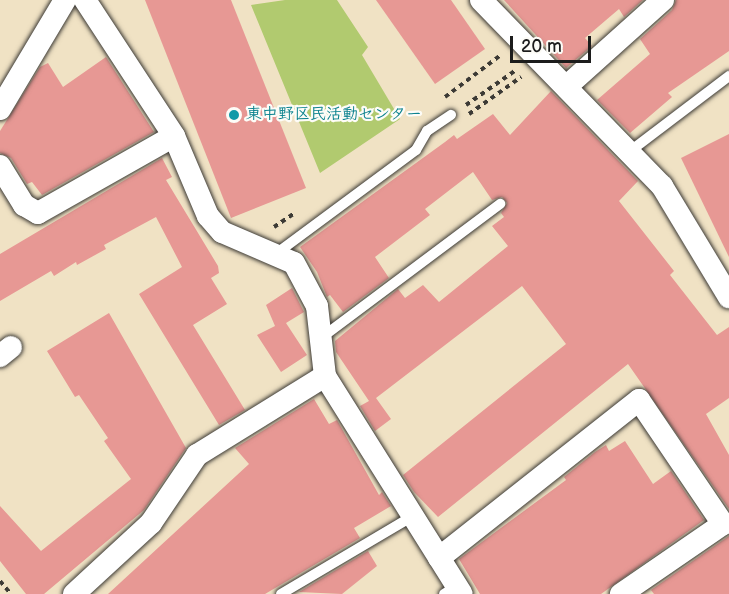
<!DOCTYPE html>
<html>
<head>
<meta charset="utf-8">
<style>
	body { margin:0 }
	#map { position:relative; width:729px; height:594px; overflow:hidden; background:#f0e2c4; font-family:"Balsamiq Sans","Klee One",sans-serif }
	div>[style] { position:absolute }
	.green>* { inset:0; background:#b1ca6f }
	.building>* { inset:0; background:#e79894 }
	.path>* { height:4px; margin-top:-2px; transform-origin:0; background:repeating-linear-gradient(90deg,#3c3a35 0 4.5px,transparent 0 9px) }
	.roads { filter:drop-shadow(0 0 2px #3c3a35) drop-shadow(0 0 2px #3c3a35) }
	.lane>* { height:10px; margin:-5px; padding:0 5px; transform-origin:5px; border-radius:5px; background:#fff }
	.street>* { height:22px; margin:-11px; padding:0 11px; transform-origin:11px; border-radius:11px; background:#fff }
	.dots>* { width:16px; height:16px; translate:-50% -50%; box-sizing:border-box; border:3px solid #fdfcf7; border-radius:50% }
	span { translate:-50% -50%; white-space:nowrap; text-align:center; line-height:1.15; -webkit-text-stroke:4.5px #fdfcf7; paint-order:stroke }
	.culture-label { font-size:16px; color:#0d838f; font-weight:700 }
	.left { translate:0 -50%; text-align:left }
	.scale { position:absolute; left:510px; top:36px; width:81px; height:27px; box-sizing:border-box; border:3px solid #1c1c1c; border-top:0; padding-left:8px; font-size:18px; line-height:21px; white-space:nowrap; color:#1c1c1c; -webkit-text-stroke:4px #fdfcf7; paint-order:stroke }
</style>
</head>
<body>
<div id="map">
	<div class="green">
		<i style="clip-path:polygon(285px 0,337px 0,368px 47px,362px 55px,400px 119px,320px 173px,251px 5px)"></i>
	</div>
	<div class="building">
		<i style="clip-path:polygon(145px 0,231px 0,306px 188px,231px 218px)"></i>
		<i style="clip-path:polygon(376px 0,451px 0,485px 49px,435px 84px)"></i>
		<i style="clip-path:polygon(504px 0,643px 0,624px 17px,619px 9px,585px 38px,592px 46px,566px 68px)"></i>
		<i style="clip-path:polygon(676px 0,729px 0,729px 51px,668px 93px,672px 97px,630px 133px,597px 100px,650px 54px,640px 39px,672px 10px)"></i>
		<i style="clip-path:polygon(106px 57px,154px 132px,42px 195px,32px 182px,27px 184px,11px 158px,0 153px,0 131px,40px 67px,48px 63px,63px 87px)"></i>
		<i style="clip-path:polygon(551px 91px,638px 181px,619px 201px,674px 271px,670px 275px,717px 335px,729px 327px,729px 398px,706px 414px,729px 455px,729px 509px,628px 364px,438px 517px,414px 492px,403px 475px,566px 344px,522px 286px,376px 398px,391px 419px,375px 431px,360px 406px,369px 401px,336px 352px,335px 341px,398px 289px,405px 298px,423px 285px,439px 302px,508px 246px,492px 226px,504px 217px,501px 213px,507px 203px,502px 197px,492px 200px,473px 172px,425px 209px,430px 215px,375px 257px,389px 278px,343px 312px,330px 295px,327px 297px,317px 272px,300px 247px,445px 142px,454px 135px,457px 139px,493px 114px,510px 135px)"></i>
		<i style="clip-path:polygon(729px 134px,729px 257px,681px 158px)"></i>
		<i style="clip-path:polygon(162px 158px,172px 177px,166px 180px,218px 266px,219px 273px,211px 278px,227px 304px,193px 325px,245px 410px,219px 425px,139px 294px,182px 267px,156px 217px,104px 245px,106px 249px,77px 265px,76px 262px,54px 276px,51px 271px,0 301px,0 254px)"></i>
		<i style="clip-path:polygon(292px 288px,304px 312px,286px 323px,307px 355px,281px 372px,257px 335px,275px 326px,266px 305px)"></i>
		<i style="clip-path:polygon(109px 313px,186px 448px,144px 510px,44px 594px,26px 594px,0 561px,0 506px,41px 551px,131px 479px,104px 441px,108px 438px,79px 395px,75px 397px,47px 351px)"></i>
		<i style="clip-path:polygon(314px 399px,329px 424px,337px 420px,379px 495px,382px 492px,391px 506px,354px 528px,360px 538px,265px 594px,108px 594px,249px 464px,235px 448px)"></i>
		<i style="clip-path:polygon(625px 441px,653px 484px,671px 471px,704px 520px,601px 594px,480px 594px,459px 559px,566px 480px,564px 477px,595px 452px,606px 445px,609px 451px)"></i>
		<i style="clip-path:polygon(729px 536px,729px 594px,654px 594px,651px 590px)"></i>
		<i style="clip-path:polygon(368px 551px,377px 566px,342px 594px,299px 592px)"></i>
	</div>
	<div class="path">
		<i style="left:445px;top:97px;width:70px;rotate:-36.9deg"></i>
		<i style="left:466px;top:105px;width:61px;rotate:-35deg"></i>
		<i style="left:469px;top:114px;width:64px;rotate:-35.4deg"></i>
		<i style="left:274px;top:227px;width:25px;rotate:-34deg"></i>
		<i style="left:0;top:581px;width:17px;rotate:50deg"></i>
	</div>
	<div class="roads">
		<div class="lane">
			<i style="left:629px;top:152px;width:126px;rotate:-37.2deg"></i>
			<i style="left:277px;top:253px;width:173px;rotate:-36.5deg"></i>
			<i style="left:416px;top:150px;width:22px;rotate:-60deg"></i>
			<i style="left:427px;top:131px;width:29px;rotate:-34deg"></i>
			<i style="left:321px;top:338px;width:224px;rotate:-36.8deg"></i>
			<i style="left:281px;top:594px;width:153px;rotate:-30.6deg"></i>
			<i style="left:444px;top:594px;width:15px;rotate:-32deg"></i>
		</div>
		<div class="street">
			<i style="left:85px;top:0;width:163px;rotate:56.8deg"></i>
			<i style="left:174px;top:136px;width:87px;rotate:67deg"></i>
			<i style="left:208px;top:216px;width:21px;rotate:49deg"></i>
			<i style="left:222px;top:232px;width:78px;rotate:23.3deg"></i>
			<i style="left:294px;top:263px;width:49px;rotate:61.9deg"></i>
			<i style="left:317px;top:306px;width:70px;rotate:83.5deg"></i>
			<i style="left:325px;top:376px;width:257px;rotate:57.9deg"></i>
			<i style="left:481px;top:0;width:260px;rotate:45.8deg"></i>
			<i style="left:662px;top:186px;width:130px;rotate:58.9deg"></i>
			<i style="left:567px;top:86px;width:129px;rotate:-41.9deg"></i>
			<i style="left:0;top:109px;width:127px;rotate:-59.2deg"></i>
			<i style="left:0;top:166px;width:46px;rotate:58.4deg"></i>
			<i style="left:24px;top:205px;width:16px;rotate:30deg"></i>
			<i style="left:38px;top:213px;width:156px;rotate:-29.5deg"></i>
			<i style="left:0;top:356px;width:14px;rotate:-39deg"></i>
			<i style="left:439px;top:558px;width:255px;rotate:-38.3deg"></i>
			<i style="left:639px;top:400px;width:150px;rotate:55.9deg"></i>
			<i style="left:723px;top:524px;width:124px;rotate:145.5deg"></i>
			<i style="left:74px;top:594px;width:105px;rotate:-42.7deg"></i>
			<i style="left:151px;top:523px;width:82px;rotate:-55.9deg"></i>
			<i style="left:197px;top:455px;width:150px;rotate:-31.7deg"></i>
		</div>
	</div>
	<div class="dots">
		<i style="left:234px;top:115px;background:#0f9aa8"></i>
	</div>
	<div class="culture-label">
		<span class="left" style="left:246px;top:115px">東中野区民活動センター</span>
	</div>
	<div class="scale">20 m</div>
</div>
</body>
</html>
